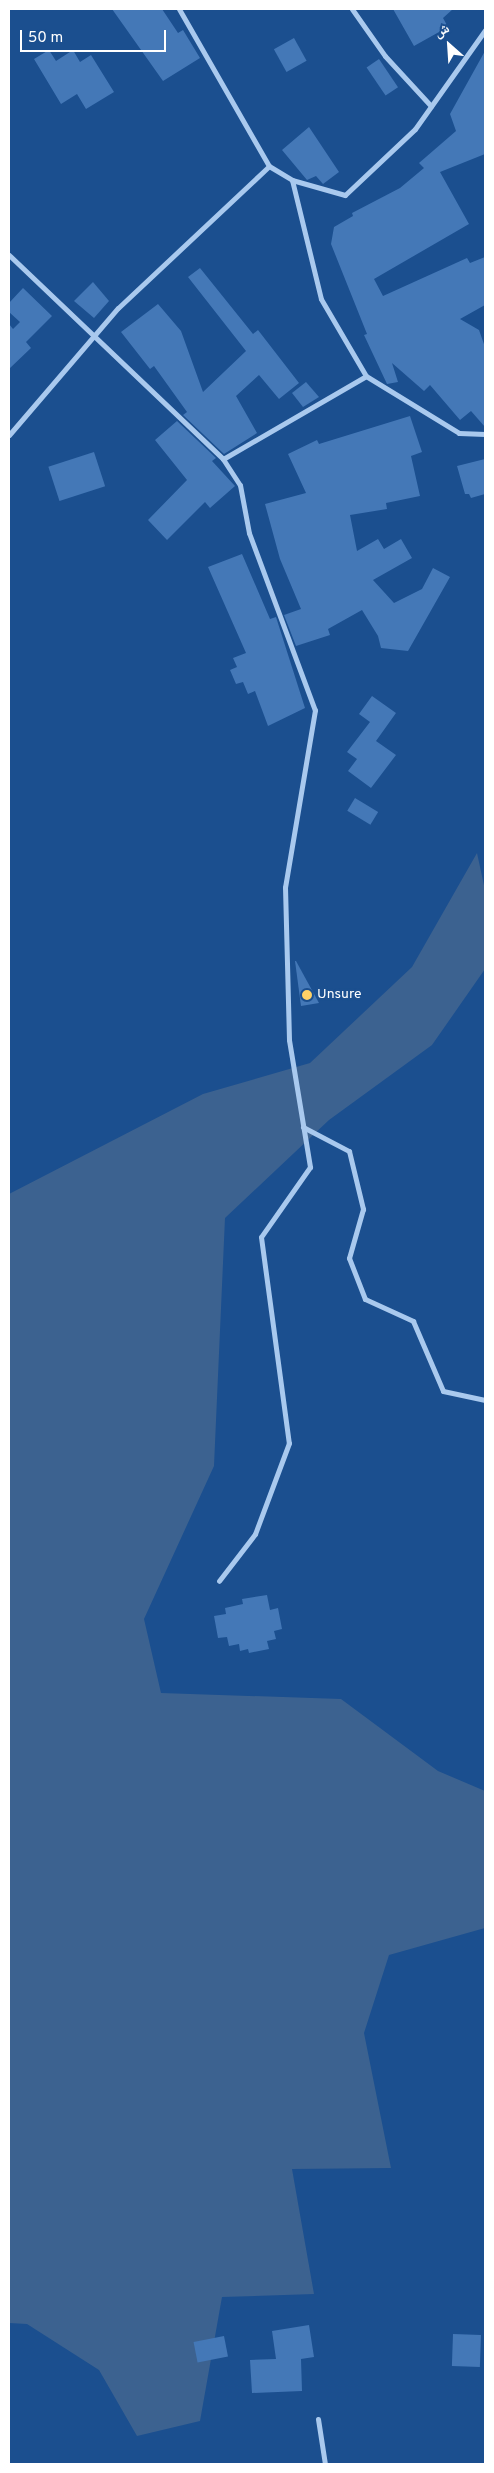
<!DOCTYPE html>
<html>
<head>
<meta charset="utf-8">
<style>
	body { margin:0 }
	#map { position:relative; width:494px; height:2473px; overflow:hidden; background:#1b4f8f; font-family:Overpass,"Noto Naskh Arabic",sans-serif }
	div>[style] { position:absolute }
	.water>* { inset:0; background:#3c6290 }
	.building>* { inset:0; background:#4478b7; transform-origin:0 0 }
	.minor>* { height:5px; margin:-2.5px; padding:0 2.5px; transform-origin:2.5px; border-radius:2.5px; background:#a9c9ee }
	.dots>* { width:14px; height:14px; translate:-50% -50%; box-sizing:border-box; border:2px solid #1b4f8f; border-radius:50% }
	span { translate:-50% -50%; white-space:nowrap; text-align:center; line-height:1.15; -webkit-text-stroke:5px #1b4f8f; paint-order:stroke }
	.poi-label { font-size:14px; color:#fff }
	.left { translate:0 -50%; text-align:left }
	.frame { position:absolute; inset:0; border:10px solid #fff; pointer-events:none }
	.north { position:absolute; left:424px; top:20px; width:50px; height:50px; -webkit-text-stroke:4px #1b4f8f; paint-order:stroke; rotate:334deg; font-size:14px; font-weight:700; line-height:20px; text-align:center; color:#fff }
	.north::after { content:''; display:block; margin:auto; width:18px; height:22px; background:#fff; clip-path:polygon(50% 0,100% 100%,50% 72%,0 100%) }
	.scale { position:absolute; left:20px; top:30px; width:146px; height:22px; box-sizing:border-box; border:2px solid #fff; border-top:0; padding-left:6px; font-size:15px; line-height:18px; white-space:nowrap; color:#fff; -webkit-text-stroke:4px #1b4f8f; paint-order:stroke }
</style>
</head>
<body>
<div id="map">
	<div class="water">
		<i style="clip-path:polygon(477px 853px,485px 890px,485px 969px,432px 1045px,329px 1120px,225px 1218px,214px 1466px,144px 1619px,161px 1693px,341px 1699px,438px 1771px,485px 1791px,485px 1928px,389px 1955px,364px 2033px,391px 2168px,292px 2169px,314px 2294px,222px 2297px,200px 2421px,137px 2436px,99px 2370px,27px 2324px,9px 2323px,9px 1194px,203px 1094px,310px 1063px,412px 967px)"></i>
	</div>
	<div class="building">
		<i style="clip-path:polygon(112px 9px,162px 9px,178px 33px,183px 30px,200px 58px,163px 81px)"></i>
		<i style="clip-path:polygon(393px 9px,453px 9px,443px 18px,448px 27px,414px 46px)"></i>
		<i style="left:294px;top:38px;width:26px;height:23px;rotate:61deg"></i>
		<i style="clip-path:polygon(49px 50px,56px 61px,73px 50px,80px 62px,91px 55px,114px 92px,86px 109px,77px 94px,61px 104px,34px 59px)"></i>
		<i style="clip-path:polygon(485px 51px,485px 154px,440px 172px,469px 224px,374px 279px,383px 296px,467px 258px,470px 263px,485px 257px,485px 305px,460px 319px,479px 330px,485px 347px,485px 427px,471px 411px,460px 420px,430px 385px,424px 391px,392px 363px,398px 382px,387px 384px,364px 335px,367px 334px,331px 244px,334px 227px,353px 216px,352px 213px,400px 188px,424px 168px,419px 163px,456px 131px,450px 114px)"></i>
		<i style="left:379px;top:59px;width:34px;height:15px;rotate:56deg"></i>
		<i style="clip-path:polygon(309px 127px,339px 172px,323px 184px,316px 176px,307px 180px,282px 150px)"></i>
		<i style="clip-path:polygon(200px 268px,253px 334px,258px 330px,299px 383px,279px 399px,259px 375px,236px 396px,257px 433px,224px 454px,183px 415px,187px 412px,154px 366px,150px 369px,121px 332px,158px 304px,181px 331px,203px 392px,246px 351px,188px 277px)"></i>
		<i style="clip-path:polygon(93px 282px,109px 301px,94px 318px,74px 301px)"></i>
		<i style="clip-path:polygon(23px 288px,52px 316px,26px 342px,31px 348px,9px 369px,9px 324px,13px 329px,20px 322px,9px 312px,9px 303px)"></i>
		<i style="clip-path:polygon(306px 382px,319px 397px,303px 407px,292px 393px)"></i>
		<i style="clip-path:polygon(410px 416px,422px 452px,411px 456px,420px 496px,386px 503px,387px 509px,350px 515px,357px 551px,378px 539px,384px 549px,401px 539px,412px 558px,373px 580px,394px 603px,422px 589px,433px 568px,450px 577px,408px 651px,381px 648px,378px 636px,362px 610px,328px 629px,330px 635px,296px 646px,284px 615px,301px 609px,280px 559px,265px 504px,306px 493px,288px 454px,317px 440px,319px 444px)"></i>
		<i style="clip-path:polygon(177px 421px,216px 458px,212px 461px,235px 486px,210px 508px,205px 502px,167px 540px,148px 520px,187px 480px,155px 440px)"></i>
		<i style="left:94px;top:452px;width:36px;height:48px;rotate:72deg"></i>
		<i style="clip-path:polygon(485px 459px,485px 494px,471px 498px,469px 494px,465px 494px,457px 466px)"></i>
		<i style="clip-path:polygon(242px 554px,270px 619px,276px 617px,305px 708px,268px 726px,255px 691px,248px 694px,243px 682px,236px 684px,230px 670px,237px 667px,233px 658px,246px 653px,208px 567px)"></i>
		<i style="clip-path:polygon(372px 696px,396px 713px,376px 741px,396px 755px,371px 788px,348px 771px,357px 759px,347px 752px,370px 722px,359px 714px)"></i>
		<i style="left:355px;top:798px;width:27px;height:15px;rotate:31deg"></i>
		<i style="clip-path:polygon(295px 961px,296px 961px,319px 1003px,301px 1006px)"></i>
		<i style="clip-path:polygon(267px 1595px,270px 1610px,278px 1608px,282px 1629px,274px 1631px,276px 1639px,267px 1641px,269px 1649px,249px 1653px,248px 1649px,240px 1651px,239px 1644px,229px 1646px,227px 1637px,218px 1638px,214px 1616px,226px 1614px,225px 1608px,243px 1604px,242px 1599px)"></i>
		<i style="clip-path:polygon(309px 2325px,314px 2357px,301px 2359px,302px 2391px,252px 2393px,250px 2360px,276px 2359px,272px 2331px)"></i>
		<i style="left:453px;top:2334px;width:28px;height:32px;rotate:2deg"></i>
		<i style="left:224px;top:2336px;width:21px;height:31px;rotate:79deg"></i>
	</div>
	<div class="minor">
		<i style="left:352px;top:9px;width:57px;rotate:54.9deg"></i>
		<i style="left:385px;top:56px;width:68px;rotate:47.4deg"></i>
		<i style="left:269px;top:166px;width:27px;rotate:31deg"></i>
		<i style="left:292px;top:180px;width:55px;rotate:15.8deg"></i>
		<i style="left:345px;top:195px;width:96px;rotate:-43.3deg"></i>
		<i style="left:415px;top:129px;width:121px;rotate:-54.7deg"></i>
		<i style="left:292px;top:180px;width:122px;rotate:76.3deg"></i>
		<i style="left:321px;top:299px;width:89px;rotate:59.7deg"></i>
		<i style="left:9px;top:255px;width:296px;rotate:43.6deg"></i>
		<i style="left:223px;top:459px;width:31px;rotate:57deg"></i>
		<i style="left:240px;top:485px;width:49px;rotate:79.4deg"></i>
		<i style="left:249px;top:533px;width:189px;rotate:69.6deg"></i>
		<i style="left:315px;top:710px;width:180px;rotate:99.6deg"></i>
		<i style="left:285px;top:887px;width:153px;rotate:88.5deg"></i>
		<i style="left:289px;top:1040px;width:129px;rotate:80.6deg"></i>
		<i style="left:310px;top:1167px;width:85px;rotate:125deg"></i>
		<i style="left:261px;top:1237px;width:208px;rotate:82.3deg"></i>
		<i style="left:289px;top:1443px;width:97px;rotate:110.5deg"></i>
		<i style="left:255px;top:1534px;width:59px;rotate:127.5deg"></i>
		<i style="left:9px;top:435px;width:167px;rotate:-49.4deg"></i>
		<i style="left:118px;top:308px;width:207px;rotate:-43.2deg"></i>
		<i style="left:269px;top:166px;width:181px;rotate:-119.8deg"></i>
		<i style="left:223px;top:459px;width:165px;rotate:-30.1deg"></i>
		<i style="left:366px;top:376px;width:109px;rotate:31.5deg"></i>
		<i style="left:459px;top:433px;width:26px;rotate:2deg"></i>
		<i style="left:303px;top:1127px;width:52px;rotate:27.6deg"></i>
		<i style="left:349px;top:1151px;width:60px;rotate:76.4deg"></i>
		<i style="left:363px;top:1209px;width:51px;rotate:105.9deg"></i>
		<i style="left:349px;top:1258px;width:44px;rotate:68.7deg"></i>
		<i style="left:365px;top:1299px;width:53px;rotate:24.6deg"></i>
		<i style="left:413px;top:1321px;width:76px;rotate:66.8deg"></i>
		<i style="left:443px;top:1391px;width:43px;rotate:12.1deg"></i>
		<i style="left:318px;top:2419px;width:46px;rotate:81.2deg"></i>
	</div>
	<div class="dots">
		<i style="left:307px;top:995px;background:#ffd166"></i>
	</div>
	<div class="poi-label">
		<span class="left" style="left:317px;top:995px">Unsure</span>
	</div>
	<div class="frame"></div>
	<div class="north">ش</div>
	<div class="scale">50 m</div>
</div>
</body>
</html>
